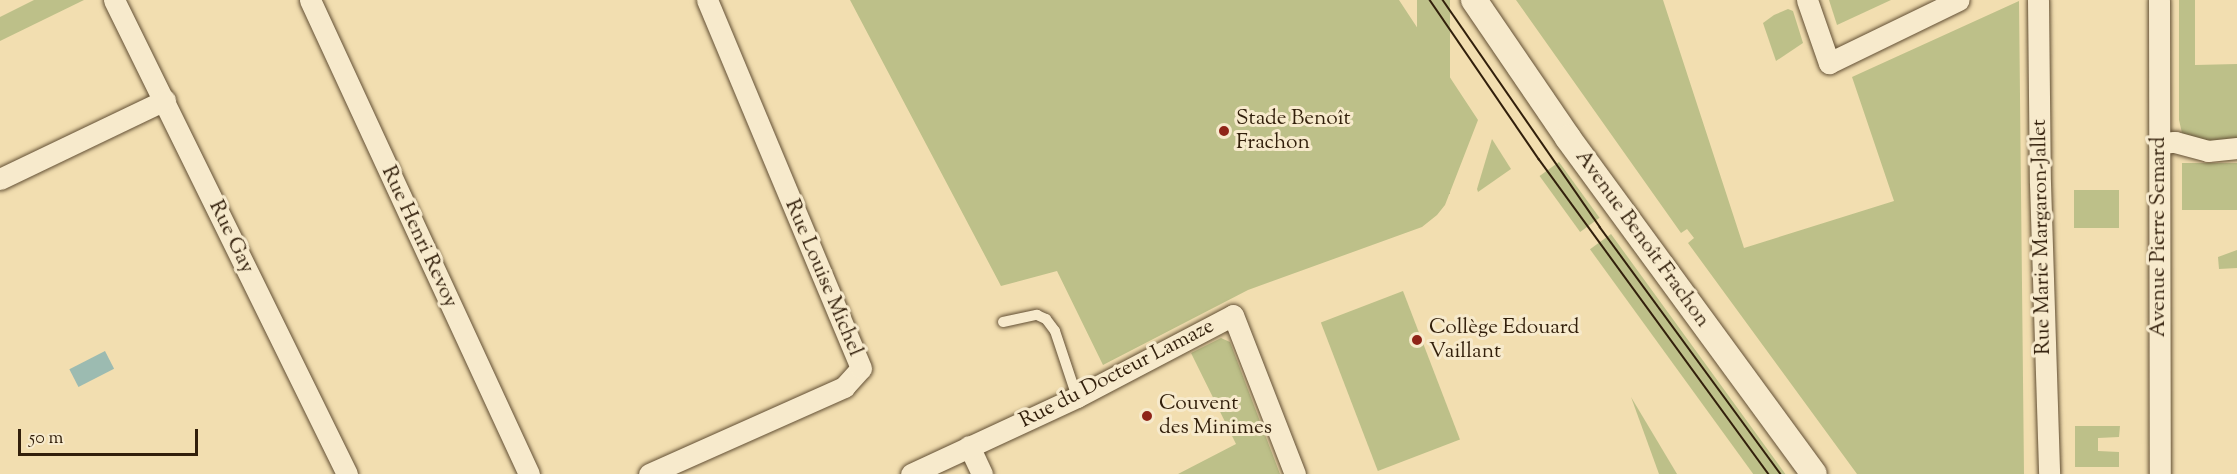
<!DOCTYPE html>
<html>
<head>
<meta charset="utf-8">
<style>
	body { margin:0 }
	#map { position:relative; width:2237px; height:474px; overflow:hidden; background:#f2deb0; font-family:"Sorts Mill Goudy",serif }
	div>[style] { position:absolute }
	.green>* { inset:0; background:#bdc089; transform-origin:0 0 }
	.water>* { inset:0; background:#9cbbb1; transform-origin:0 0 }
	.roads { filter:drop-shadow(0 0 2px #624f34) drop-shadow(0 0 2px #624f34) }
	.service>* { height:10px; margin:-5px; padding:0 5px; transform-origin:5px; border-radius:5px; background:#f7eacc }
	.minor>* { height:21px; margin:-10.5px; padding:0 10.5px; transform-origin:10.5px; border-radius:10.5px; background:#f7eacc }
	.tertiary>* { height:26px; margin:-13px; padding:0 13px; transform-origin:13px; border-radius:13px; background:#f7eacc }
	.tram>* { height:1.5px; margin:-0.75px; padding:0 0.75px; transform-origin:0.75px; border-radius:0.75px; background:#321f0b }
	.dots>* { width:16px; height:16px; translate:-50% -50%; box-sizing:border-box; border:3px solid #f7eacc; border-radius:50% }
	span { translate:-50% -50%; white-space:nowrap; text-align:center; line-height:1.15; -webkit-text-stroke:6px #f7eacc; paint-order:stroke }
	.poi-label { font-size:21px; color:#321f0b }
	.left { translate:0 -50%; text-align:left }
	.street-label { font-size:21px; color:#321f0b }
	.scale { position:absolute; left:18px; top:429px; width:180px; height:27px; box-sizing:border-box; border:3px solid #321f0b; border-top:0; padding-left:8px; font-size:18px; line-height:21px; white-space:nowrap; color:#321f0b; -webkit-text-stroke:4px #f7eacc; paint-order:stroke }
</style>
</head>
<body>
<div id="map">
	<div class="green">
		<i style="clip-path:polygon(34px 0,84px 0,0 41px,0 17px)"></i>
		<i style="clip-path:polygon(850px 0,1399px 0,1478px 120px,1445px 205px,1437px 215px,1422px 227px,1248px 290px,1103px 365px,1057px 271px,1001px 286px)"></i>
		<i style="left:1417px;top:0;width:33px;height:194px"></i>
		<i style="clip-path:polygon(1516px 0,1663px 0,1744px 248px,1894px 201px,1852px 77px,2019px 1px,2024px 474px,1857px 474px,1688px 243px,1694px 238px,1687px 229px,1681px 233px)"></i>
		<i style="clip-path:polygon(1829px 0,1891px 0,1837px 25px)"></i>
		<i style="clip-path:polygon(2179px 0,2195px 0,2195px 65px,2237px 64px,2237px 140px,2205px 143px,2189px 139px,2182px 133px,2179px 120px)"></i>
		<i style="clip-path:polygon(1788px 9px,1793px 11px,1803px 43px,1776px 61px,1763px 23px,1774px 15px)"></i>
		<i style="clip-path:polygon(1492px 139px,1511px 169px,1478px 192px,1477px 189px)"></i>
		<i style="left:1559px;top:162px;width:69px;height:24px;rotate:54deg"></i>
		<i style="left:2237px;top:163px;width:47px;height:55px;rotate:90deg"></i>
		<i style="left:2119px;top:190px;width:38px;height:45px;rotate:90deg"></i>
		<i style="left:1611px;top:234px;width:297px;height:26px;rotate:54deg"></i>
		<i style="clip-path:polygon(2237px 250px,2237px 268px,2219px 269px,2218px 257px)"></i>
		<i style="left:1403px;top:291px;width:159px;height:88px;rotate:69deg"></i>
		<i style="clip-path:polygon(1221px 338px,1230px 342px,1280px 474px,1178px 474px,1236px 444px,1191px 353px)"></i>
		<i style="clip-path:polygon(1631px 397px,1677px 474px,1659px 474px)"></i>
		<i style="clip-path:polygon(2075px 426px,2120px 426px,2119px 437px,2098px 438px,2098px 451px,2119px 452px,2119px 467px,2075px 467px)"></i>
	</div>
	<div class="water">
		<i style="left:105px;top:351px;width:20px;height:40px;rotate:63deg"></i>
	</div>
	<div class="roads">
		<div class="service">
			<i style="left:1003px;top:322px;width:35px;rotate:-12deg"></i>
			<i style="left:1037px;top:315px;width:10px;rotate:24deg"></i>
			<i style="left:1046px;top:319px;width:15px;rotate:53deg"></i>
			<i style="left:1055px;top:331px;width:70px;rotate:71.6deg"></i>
		</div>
		<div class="minor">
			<i style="left:114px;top:0;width:528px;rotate:63.82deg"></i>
			<i style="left:310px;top:0;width:522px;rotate:65.2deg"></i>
			<i style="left:1807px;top:0;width:67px;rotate:70.8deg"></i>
			<i style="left:1829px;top:63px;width:144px;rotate:-25.9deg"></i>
			<i style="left:2038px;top:0;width:183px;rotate:89.4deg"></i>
			<i style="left:2040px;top:183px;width:291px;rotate:88.2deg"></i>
			<i style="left:2159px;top:0;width:474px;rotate:89.9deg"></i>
			<i style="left:2159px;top:143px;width:16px;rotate:-4deg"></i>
			<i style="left:2175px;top:142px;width:34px;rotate:15deg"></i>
			<i style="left:2208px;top:151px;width:29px;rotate:-6deg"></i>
			<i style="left:0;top:179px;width:183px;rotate:-25.6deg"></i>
			<i style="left:969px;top:446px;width:31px;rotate:65deg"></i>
			<i style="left:649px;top:474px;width:214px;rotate:-24deg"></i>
			<i style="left:844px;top:387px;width:25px;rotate:-48deg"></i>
			<i style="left:861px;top:368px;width:399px;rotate:-112.7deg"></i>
			<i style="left:911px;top:474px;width:183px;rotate:-24.9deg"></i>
			<i style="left:1077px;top:397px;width:176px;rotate:-27.7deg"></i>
			<i style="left:1233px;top:315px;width:171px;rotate:68.7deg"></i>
		</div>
		<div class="tertiary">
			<i style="left:1474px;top:0;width:167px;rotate:55.7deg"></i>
			<i style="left:1568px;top:138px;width:416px;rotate:53.8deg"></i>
		</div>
	</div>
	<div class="tram">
		<i style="left:1430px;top:0;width:193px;rotate:55.6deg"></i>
		<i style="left:1539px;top:159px;width:390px;rotate:53.9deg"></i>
		<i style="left:1443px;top:0;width:276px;rotate:55.3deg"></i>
		<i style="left:1600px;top:227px;width:306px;rotate:53.8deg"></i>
	</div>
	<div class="dots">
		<i style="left:1224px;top:131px;background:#8f2418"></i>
		<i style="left:1417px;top:340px;background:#8f2418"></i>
		<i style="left:1147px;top:416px;background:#8f2418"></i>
	</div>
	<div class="poi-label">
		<span class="left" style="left:1236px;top:131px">Stade Benoît<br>Frachon</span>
		<span class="left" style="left:1429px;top:340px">Collège Edouard<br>Vaillant</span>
		<span class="left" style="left:1159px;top:416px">Couvent<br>des Minimes</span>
	</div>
	<div class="street-label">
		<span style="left:231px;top:237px;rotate:64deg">Rue Gay</span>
		<span style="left:419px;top:237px;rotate:65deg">Rue Henri Revoy</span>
		<span style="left:2042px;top:237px;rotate:-91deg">Rue Marie Margaron-Jallet</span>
		<span style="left:2159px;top:237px;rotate:-90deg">Avenue Pierre Semard</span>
		<span style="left:1642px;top:239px;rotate:54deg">Avenue Benoît Frachon</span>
		<span style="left:823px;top:278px;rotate:67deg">Rue Louise Michel</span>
		<span style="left:1117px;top:374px;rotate:-27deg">Rue du Docteur Lamaze</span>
	</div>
	<div class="scale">50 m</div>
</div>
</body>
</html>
